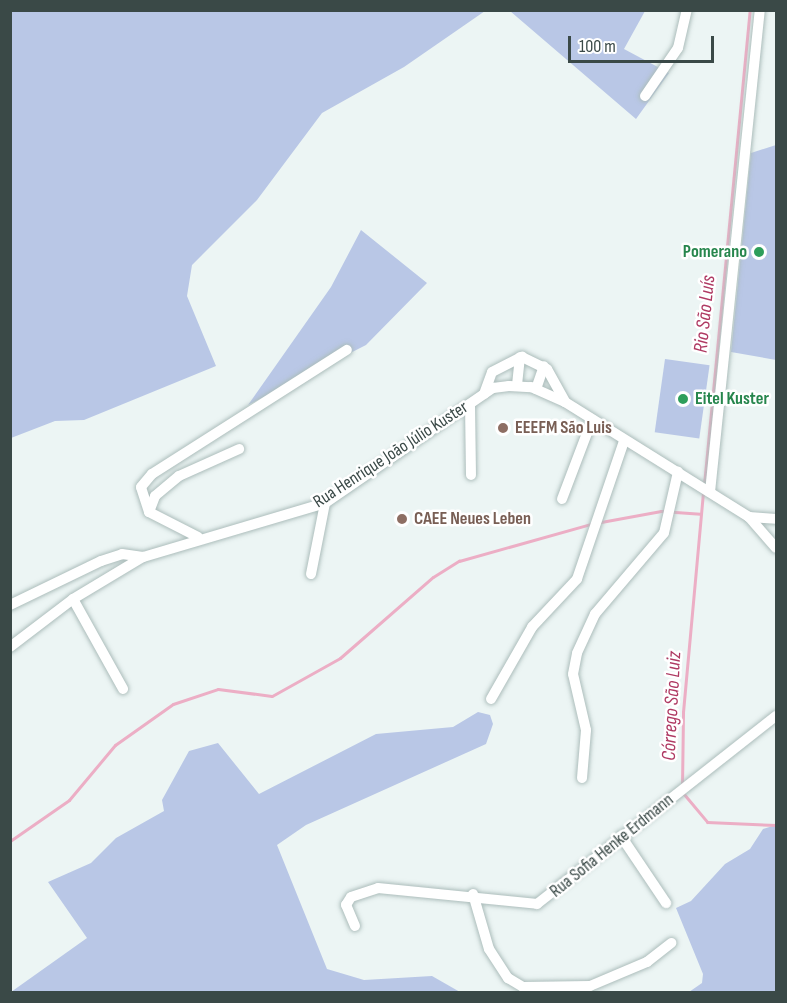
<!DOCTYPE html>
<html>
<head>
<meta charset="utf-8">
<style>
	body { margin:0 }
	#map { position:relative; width:787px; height:1003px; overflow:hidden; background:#ecf5f4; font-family:"Sofia Sans Condensed",sans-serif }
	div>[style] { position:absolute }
	.green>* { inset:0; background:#b9c7e6; transform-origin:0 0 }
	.stream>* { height:3px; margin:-1.5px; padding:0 1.5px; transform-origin:1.5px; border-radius:1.5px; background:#ecaec5 }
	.roads { filter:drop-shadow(0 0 2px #acbdbb) drop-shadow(0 0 2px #acbdbb) }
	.minor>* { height:10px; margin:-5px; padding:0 5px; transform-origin:5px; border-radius:5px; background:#fff }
	.dots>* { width:16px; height:16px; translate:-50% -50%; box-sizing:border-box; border:3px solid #fff; border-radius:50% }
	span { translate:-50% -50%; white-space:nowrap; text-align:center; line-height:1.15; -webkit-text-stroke:5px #fff; paint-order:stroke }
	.leisure-label { font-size:18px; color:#27864d; font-weight:700 }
	.right { translate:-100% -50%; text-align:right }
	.left { translate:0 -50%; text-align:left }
	.education-label { font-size:18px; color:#785e54; font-weight:700 }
	.street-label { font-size:18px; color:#3a4947 }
	.water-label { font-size:20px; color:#af3a63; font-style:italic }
	.frame { position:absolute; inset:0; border:12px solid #3a4947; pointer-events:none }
	.scale { position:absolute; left:568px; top:36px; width:146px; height:27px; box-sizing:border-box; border:3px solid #3a4947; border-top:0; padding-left:8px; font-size:18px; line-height:21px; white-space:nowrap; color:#3a4947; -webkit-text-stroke:4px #fff; paint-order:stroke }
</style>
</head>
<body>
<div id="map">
	<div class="green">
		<i style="clip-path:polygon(11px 10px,485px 10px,485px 11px,404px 67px,322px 113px,257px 200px,192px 265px,187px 296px,216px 366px,84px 420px,55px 421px,11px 438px)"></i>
		<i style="clip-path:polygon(510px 11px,645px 11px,624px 49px,669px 73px,636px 119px)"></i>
		<i style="clip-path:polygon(776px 145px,776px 360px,731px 352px,751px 153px)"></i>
		<i style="clip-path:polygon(361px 230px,427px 283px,366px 345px,248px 405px,331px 287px)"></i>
		<i style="left:665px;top:359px;width:45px;height:74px;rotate:8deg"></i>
		<i style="clip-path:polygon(478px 712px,490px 715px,493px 724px,486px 744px,306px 825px,277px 845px,327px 969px,364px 980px,432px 976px,460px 992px,11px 992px,87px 938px,48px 882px,91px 863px,116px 838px,164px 811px,162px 800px,189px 751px,218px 743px,259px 794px,376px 734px,453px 727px)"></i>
		<i style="clip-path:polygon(776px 825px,776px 992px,689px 992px,702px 983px,703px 974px,676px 908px,691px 901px,725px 864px,750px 849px,763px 829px)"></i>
	</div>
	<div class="stream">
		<i style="left:704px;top:485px;width:477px;rotate:-84.5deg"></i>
		<i style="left:601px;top:522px;width:61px;rotate:-10.4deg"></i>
		<i style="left:661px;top:511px;width:39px;rotate:4deg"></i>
		<i style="left:682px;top:786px;width:74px;rotate:-89.2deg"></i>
		<i style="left:683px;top:712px;width:222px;rotate:-84.8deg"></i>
		<i style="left:683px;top:793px;width:38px;rotate:50deg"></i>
		<i style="left:707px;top:822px;width:69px;rotate:2.5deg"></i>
		<i style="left:10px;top:841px;width:72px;rotate:-34.8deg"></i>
		<i style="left:69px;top:800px;width:72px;rotate:-50.1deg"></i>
		<i style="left:115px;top:745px;width:71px;rotate:-35.3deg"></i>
		<i style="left:173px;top:704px;width:47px;rotate:-18.4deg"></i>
		<i style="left:218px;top:689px;width:54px;rotate:7.4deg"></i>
		<i style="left:272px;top:696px;width:78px;rotate:-29.2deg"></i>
		<i style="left:340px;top:658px;width:123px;rotate:-41.1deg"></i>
		<i style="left:433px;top:577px;width:31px;rotate:-32deg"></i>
		<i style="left:459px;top:561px;width:140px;rotate:-15.7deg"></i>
	</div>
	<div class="roads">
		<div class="minor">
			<i style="left:645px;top:96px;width:58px;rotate:-55.5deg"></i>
			<i style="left:678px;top:48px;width:39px;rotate:-77deg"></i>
			<i style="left:517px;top:385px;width:28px;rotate:-84deg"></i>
			<i style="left:536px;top:389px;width:24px;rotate:-71deg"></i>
			<i style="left:484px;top:394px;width:23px;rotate:-70deg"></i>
			<i style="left:492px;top:372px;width:34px;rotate:-27deg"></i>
			<i style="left:522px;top:357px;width:28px;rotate:26deg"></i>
			<i style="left:547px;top:369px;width:38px;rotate:61deg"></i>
			<i style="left:470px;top:404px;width:71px;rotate:89.2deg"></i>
			<i style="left:710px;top:492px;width:485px;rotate:-84.1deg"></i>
			<i style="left:562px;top:499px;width:85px;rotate:-69.2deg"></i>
			<i style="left:149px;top:512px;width:26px;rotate:-108deg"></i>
			<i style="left:141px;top:487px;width:17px;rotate:-50deg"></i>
			<i style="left:152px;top:474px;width:231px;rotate:-32.5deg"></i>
			<i style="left:749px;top:517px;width:41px;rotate:48.9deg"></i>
			<i style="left:198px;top:537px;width:55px;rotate:-153deg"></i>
			<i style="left:149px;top:512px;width:17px;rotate:-69deg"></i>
			<i style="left:155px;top:496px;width:31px;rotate:-40deg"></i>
			<i style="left:179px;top:476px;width:66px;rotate:-24.2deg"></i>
			<i style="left:311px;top:574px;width:72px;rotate:-78.8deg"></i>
			<i style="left:73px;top:599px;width:103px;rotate:60.9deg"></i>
			<i style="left:10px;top:605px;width:101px;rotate:-25.8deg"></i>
			<i style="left:101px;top:561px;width:22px;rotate:-18deg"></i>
			<i style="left:122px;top:554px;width:21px;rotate:8deg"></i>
			<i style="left:10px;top:647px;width:79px;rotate:-37.3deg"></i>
			<i style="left:73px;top:599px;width:82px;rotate:-31deg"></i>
			<i style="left:143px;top:557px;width:190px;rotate:-16.5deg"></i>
			<i style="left:325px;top:503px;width:204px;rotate:-34.4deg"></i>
			<i style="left:493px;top:388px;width:16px;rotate:-7deg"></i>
			<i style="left:509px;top:386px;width:22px;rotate:3deg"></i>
			<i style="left:531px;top:387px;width:37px;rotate:24deg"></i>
			<i style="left:565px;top:402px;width:217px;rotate:32deg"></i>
			<i style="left:749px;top:517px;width:27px;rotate:4deg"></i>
			<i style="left:491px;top:699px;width:83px;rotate:-60.3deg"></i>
			<i style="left:532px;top:627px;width:66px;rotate:-46.8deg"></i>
			<i style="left:577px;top:579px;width:146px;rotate:-71.2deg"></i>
			<i style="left:582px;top:778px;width:48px;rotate:-85.2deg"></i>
			<i style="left:586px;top:730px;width:57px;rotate:-103.1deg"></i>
			<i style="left:573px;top:674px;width:21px;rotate:-79deg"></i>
			<i style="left:577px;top:653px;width:43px;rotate:-65.2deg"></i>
			<i style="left:595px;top:614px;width:106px;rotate:-49.6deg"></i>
			<i style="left:664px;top:533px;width:63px;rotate:-77.1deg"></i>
			<i style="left:621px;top:836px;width:81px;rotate:56.1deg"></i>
			<i style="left:473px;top:894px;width:57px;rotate:73.8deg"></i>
			<i style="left:489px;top:949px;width:35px;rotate:57deg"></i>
			<i style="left:508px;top:978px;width:17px;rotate:31deg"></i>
			<i style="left:523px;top:987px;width:67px;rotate:-0.9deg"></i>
			<i style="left:590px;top:986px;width:62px;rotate:-22.8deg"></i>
			<i style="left:647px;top:962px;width:31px;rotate:-38deg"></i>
			<i style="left:355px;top:926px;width:23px;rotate:-113deg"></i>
			<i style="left:346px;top:905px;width:9px;rotate:-58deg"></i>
			<i style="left:351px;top:897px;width:28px;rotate:-18deg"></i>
			<i style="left:378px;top:888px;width:160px;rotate:5.7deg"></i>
			<i style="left:537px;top:904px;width:304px;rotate:-38.2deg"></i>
		</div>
	</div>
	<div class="dots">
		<i style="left:759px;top:252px;background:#2e9e5b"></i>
		<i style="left:683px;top:399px;background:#2e9e5b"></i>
		<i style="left:503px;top:428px;background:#8d6e63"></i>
		<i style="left:402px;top:519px;background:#8d6e63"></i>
	</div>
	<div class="leisure-label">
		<span class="right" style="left:747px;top:252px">Pomerano</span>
		<span class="left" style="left:695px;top:399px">Eitel Kuster</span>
	</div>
	<div class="education-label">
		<span class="left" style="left:515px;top:428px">EEEFM São Luis</span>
		<span class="left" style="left:414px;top:519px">CAEE Neues Leben</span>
	</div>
	<div class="street-label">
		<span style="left:391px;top:455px;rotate:-33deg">Rua Henrique João Júlio Kuster</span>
		<span style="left:612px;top:846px;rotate:-39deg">Rua Sofia Henke Erdmann</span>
	</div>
	<div class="water-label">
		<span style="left:705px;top:314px;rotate:-84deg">Rio São Luís</span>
		<span style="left:672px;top:706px;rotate:-87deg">Córrego São Luiz</span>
	</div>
	<div class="frame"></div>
	<div class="scale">100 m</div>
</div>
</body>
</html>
